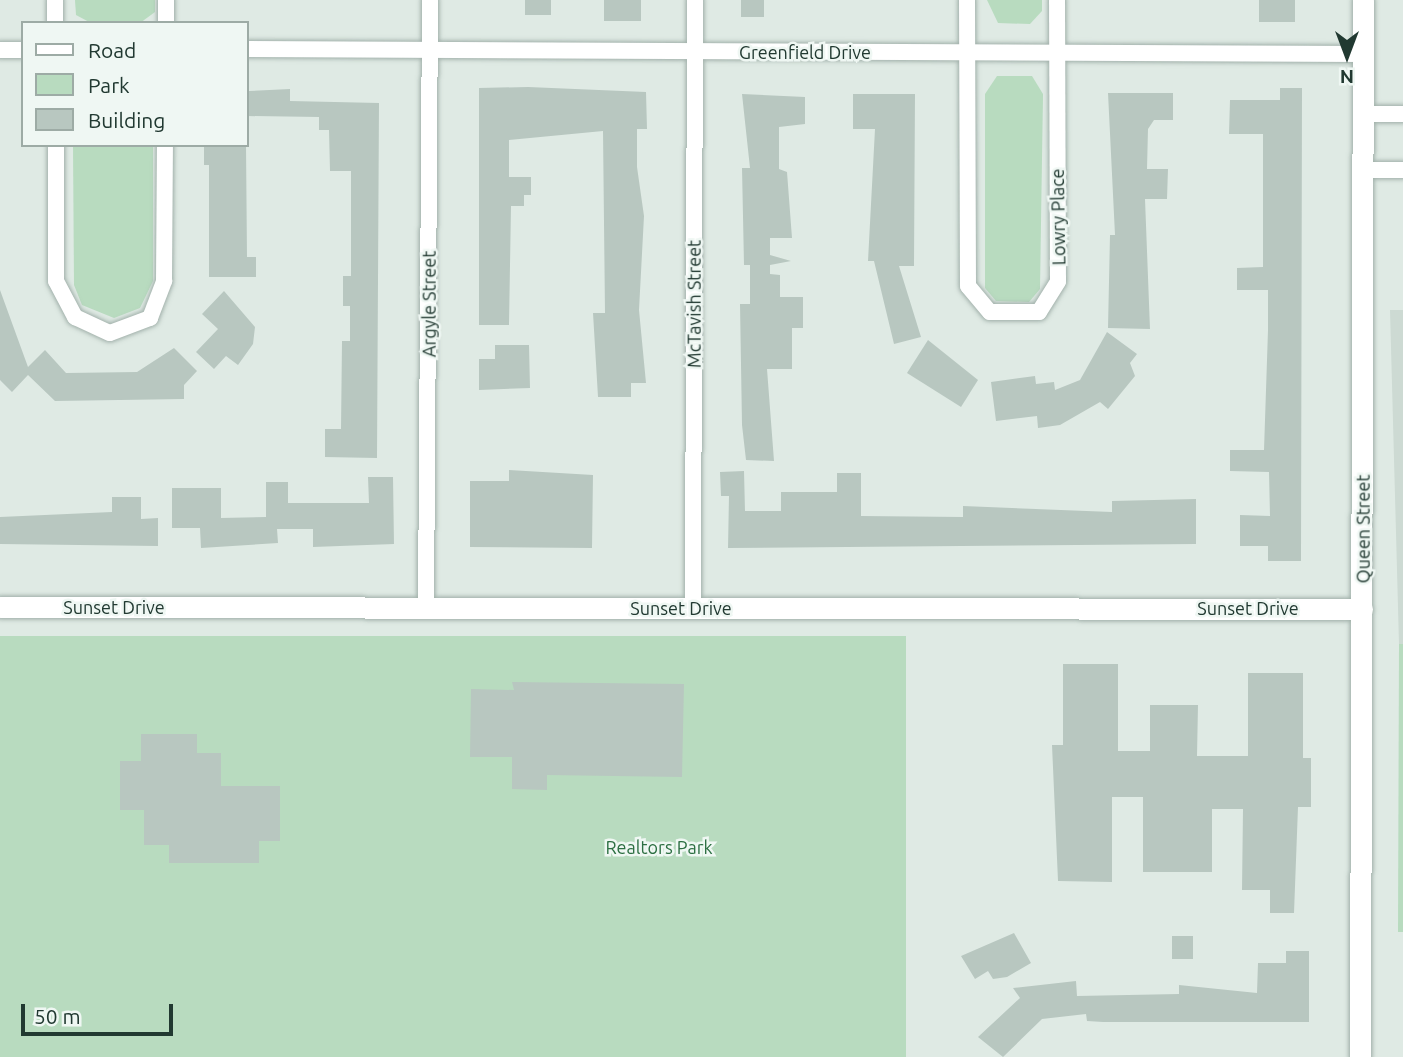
<!DOCTYPE html>
<html>
<head>
<meta charset="utf-8">
<style>
	body { margin:0 }
	#map { position:relative; width:1403px; height:1057px; overflow:hidden; background:#dfeae4; font-family:Ubuntu,sans-serif }
	div>[style] { position:absolute }
	.built>* { inset:0; background:#cddad3 }
	.green>* { inset:0; background:#b8dbbf; transform-origin:0 0 }
	.building>* { inset:0; background:#b8c7c0; transform-origin:0 0 }
	.roads { filter:drop-shadow(0 0 2px #a2b1ab) drop-shadow(0 0 2px #a2b1ab) }
	.street>* { height:16px; margin:-8px; padding:0 8px; transform-origin:8px; border-radius:8px; background:#fff }
	.secondary>* { height:21px; margin:-10.5px; padding:0 10.5px; transform-origin:10.5px; border-radius:10.5px; background:#fff }
	span { translate:-50% -50%; white-space:nowrap; text-align:center; line-height:1.15; -webkit-text-stroke:5px #eff7f3; paint-order:stroke }
	.street-label { font-size:18px; color:#213931 }
	.park-label { font-size:18px; color:#2c6f42 }
	.legend { position:absolute; left:21px; top:21px; width:228px; height:126px; box-sizing:border-box; background:#eff7f3; border:2px solid #9daba5; margin:0; padding:9px 12px; list-style:none; font-size:21px; color:#213931 }
	.legend li { display:flex; align-items:center; gap:14px; height:35px }
	.legend b { width:35px; border:2px solid #9daba5 }
	.north { position:absolute; left:1312px; top:21px; width:70px; height:70px; -webkit-text-stroke:5px #eff7f3; paint-order:stroke; rotate:180deg; font-size:19px; font-weight:700; line-height:28px; text-align:center; color:#213931 }
	.north::after { content:''; display:block; margin:auto; width:24px; height:32px; background:#213931; clip-path:polygon(50% 0,100% 100%,50% 72%,0 100%) }
	.scale { position:absolute; left:21px; top:1004px; width:152px; height:32px; box-sizing:border-box; border:4px solid #213931; border-top:0; padding-left:9px; font-size:21px; line-height:24px; white-space:nowrap; color:#213931; -webkit-text-stroke:5px #eff7f3; paint-order:stroke }
</style>
</head>
<body>
<div id="map">
	<div class="built">
		<i style="clip-path:polygon(1390px 310px,1403px 310px,1403px 644px,1399px 644px)"></i>
	</div>
	<div class="green">
		<i style="clip-path:polygon(75px 0,155px 0,155px 12px,140px 23px,91px 23px,76px 15px)"></i>
		<i style="clip-path:polygon(987px 0,1042px 0,1042px 11px,1030px 24px,998px 23px)"></i>
		<i style="clip-path:polygon(997px 76px,1032px 76px,1043px 94px,1040px 289px,1029px 302px,996px 301px,985px 288px,985px 94px)"></i>
		<i style="clip-path:polygon(73px 145px,153px 145px,153px 281px,140px 308px,114px 318px,82px 305px,74px 285px)"></i>
		<i style="left:906px;top:636px;width:421px;height:906px;rotate:90deg"></i>
		<i style="clip-path:polygon(1399px 644px,1403px 644px,1403px 932px,1398px 932px)"></i>
	</div>
	<div class="building">
		<i style="left:525px;top:0;width:26px;height:15px"></i>
		<i style="left:604px;top:0;width:37px;height:21px"></i>
		<i style="left:741px;top:0;width:23px;height:17px"></i>
		<i style="left:1259px;top:0;width:36px;height:22px"></i>
		<i style="clip-path:polygon(528px 87px,646px 92px,647px 129px,637px 129px,637px 167px,644px 216px,639px 310px,646px 383px,631px 383px,631px 397px,598px 397px,593px 313px,605px 313px,603px 131px,509px 140px,509px 177px,531px 177px,531px 195px,524px 195px,524px 206px,511px 206px,509px 325px,479px 325px,479px 88px)"></i>
		<i style="clip-path:polygon(1280px 88px,1302px 88px,1301px 561px,1268px 561px,1268px 546px,1240px 546px,1240px 515px,1270px 516px,1269px 472px,1230px 471px,1230px 450px,1264px 450px,1268px 330px,1268px 290px,1237px 290px,1237px 268px,1263px 267px,1263px 134px,1229px 134px,1230px 100px,1280px 100px)"></i>
		<i style="clip-path:polygon(290px 89px,290px 101px,379px 103px,377px 458px,325px 457px,325px 429px,341px 429px,342px 341px,350px 341px,350px 306px,343px 306px,343px 276px,351px 276px,351px 171px,330px 171px,329px 130px,319px 130px,319px 117px,247px 116px,249px 91px)"></i>
		<i style="clip-path:polygon(1108px 93px,1173px 93px,1173px 120px,1154px 120px,1148px 129px,1147px 169px,1168px 169px,1167px 199px,1145px 199px,1150px 329px,1108px 328px,1110px 235px,1115px 235px)"></i>
		<i style="clip-path:polygon(742px 94px,805px 97px,805px 124px,779px 127px,779px 169px,787px 172px,792px 238px,770px 238px,770px 255px,791px 261px,770px 265px,770px 274px,780px 275px,780px 297px,803px 297px,803px 328px,792px 328px,792px 369px,767px 369px,774px 461px,746px 460px,742px 425px,740px 304px,750px 304px,750px 265px,744px 265px,742px 168px,750px 168px)"></i>
		<i style="clip-path:polygon(853px 94px,915px 94px,914px 266px,899px 266px,921px 337px,894px 344px,874px 261px,868px 261px,875px 129px,853px 129px)"></i>
		<i style="clip-path:polygon(204px 145px,246px 145px,247px 257px,256px 257px,256px 277px,209px 277px,209px 165px,204px 165px)"></i>
		<i style="clip-path:polygon(0 290px,28px 367px,45px 350px,66px 373px,137px 372px,174px 348px,197px 371px,184px 385px,184px 399px,55px 401px,28px 375px,12px 392px,0 380px)"></i>
		<i style="clip-path:polygon(224px 291px,255px 327px,253px 344px,238px 365px,226px 356px,214px 369px,196px 352px,218px 329px,202px 314px)"></i>
		<i style="clip-path:polygon(1107px 332px,1137px 354px,1130px 363px,1135px 376px,1108px 409px,1100px 402px,1060px 425px,1038px 428px,1037px 416px,996px 421px,991px 382px,1035px 376px,1036px 384px,1054px 382px,1055px 390px,1080px 380px)"></i>
		<i style="clip-path:polygon(928px 340px,978px 380px,961px 407px,907px 373px)"></i>
		<i style="clip-path:polygon(495px 345px,529px 345px,530px 388px,479px 390px,479px 359px,495px 359px)"></i>
		<i style="clip-path:polygon(509px 470px,593px 475px,592px 548px,470px 547px,470px 481px,509px 481px)"></i>
		<i style="clip-path:polygon(744px 471px,745px 511px,781px 511px,781px 492px,837px 492px,837px 473px,861px 473px,861px 516px,963px 517px,963px 506px,1112px 512px,1112px 501px,1196px 499px,1196px 544px,728px 548px,729px 496px,721px 496px,720px 472px)"></i>
		<i style="clip-path:polygon(368px 477px,393px 477px,394px 544px,313px 547px,313px 529px,277px 529px,278px 543px,201px 548px,200px 528px,172px 528px,172px 488px,221px 488px,221px 518px,266px 517px,266px 482px,288px 482px,288px 503px,369px 503px)"></i>
		<i style="clip-path:polygon(112px 497px,141px 497px,141px 519px,158px 518px,158px 546px,0 544px,0 517px,112px 512px)"></i>
		<i style="clip-path:polygon(1063px 664px,1118px 664px,1118px 751px,1150px 751px,1150px 705px,1198px 705px,1197px 756px,1248px 756px,1248px 673px,1303px 673px,1303px 758px,1311px 758px,1311px 807px,1298px 807px,1294px 913px,1270px 913px,1270px 890px,1242px 890px,1243px 809px,1212px 809px,1212px 872px,1143px 872px,1143px 797px,1112px 797px,1112px 882px,1058px 881px,1052px 745px,1063px 745px)"></i>
		<i style="clip-path:polygon(512px 682px,684px 684px,682px 777px,547px 775px,547px 790px,512px 789px,512px 757px,470px 757px,471px 689px,514px 690px)"></i>
		<i style="clip-path:polygon(141px 734px,197px 734px,197px 753px,221px 753px,221px 786px,280px 786px,280px 841px,259px 841px,259px 863px,169px 863px,169px 845px,144px 845px,144px 810px,120px 810px,120px 761px,141px 761px)"></i>
		<i style="clip-path:polygon(1014px 933px,1031px 963px,1007px 977px,993px 979px,988px 971px,975px 979px,961px 956px)"></i>
		<i style="left:1172px;top:936px;width:21px;height:23px"></i>
		<i style="clip-path:polygon(1286px 951px,1309px 951px,1309px 1022px,1103px 1022px,1087px 1021px,1086px 1014px,1042px 1019px,1003px 1057px,978px 1037px,1020px 998px,1013px 988px,1076px 981px,1077px 996px,1179px 994px,1179px 985px,1257px 993px,1258px 963px,1286px 963px)"></i>
	</div>
	<div class="roads">
		<div class="street">
			<i style="left:55px;top:0;width:23px;rotate:90deg"></i>
			<i style="left:967px;top:0;width:286px;rotate:89.8deg"></i>
			<i style="left:968px;top:286px;width:34px;rotate:50deg"></i>
			<i style="left:990px;top:312px;width:49px"></i>
			<i style="left:1039px;top:312px;width:36px;rotate:-58deg"></i>
			<i style="left:1058px;top:281px;width:281px;rotate:-90.2deg"></i>
			<i style="left:166px;top:23px;width:23px;rotate:-90deg"></i>
			<i style="left:247px;top:49px;width:1116px;rotate:0.26deg"></i>
			<i style="left:0;top:50px;width:23px"></i>
			<i style="left:1363px;top:114px;width:40px"></i>
			<i style="left:56px;top:145px;width:136px;rotate:90deg"></i>
			<i style="left:56px;top:281px;width:41px;rotate:62.2deg"></i>
			<i style="left:75px;top:317px;width:38px;rotate:25deg"></i>
			<i style="left:110px;top:333px;width:43px;rotate:-20.6deg"></i>
			<i style="left:150px;top:318px;width:40px;rotate:-69deg"></i>
			<i style="left:164px;top:281px;width:136px;rotate:-89.6deg"></i>
			<i style="left:1363px;top:170px;width:40px"></i>
			<i style="left:426px;top:608px;width:608px;rotate:-89.62deg"></i>
			<i style="left:693px;top:608px;width:608px;rotate:-89.81deg"></i>
		</div>
		<div class="secondary">
			<i style="left:0;top:607px;width:1362px;rotate:0.08deg"></i>
			<i style="left:1360px;top:1057px;width:1057px;rotate:-89.84deg"></i>
		</div>
	</div>
	<div class="street-label">
		<span style="left:805px;top:52px">Greenfield Drive</span>
		<span style="left:1058px;top:217px;rotate:-91deg">Lowry Place</span>
		<span style="left:429px;top:304px;rotate:-90deg">Argyle Street</span>
		<span style="left:694px;top:304px;rotate:-90deg">McTavish Street</span>
		<span style="left:1363px;top:529px;rotate:-90deg">Queen Street</span>
		<span style="left:114px;top:607px">Sunset Drive</span>
		<span style="left:681px;top:608px">Sunset Drive</span>
		<span style="left:1248px;top:608px">Sunset Drive</span>
	</div>
	<div class="park-label">
		<span style="left:659px;top:847px">Realtors Park</span>
	</div>
	<ul class="legend">
	<li><b style="height:9px;background:#fff"></b>Road</li>
	<li><b style="height:19px;background:#b8dbbf"></b>Park</li>
	<li><b style="height:19px;background:#b8c7c0"></b>Building</li>
	</ul>
	<div class="north">N</div>
	<div class="scale">50 m</div>
</div>
</body>
</html>
